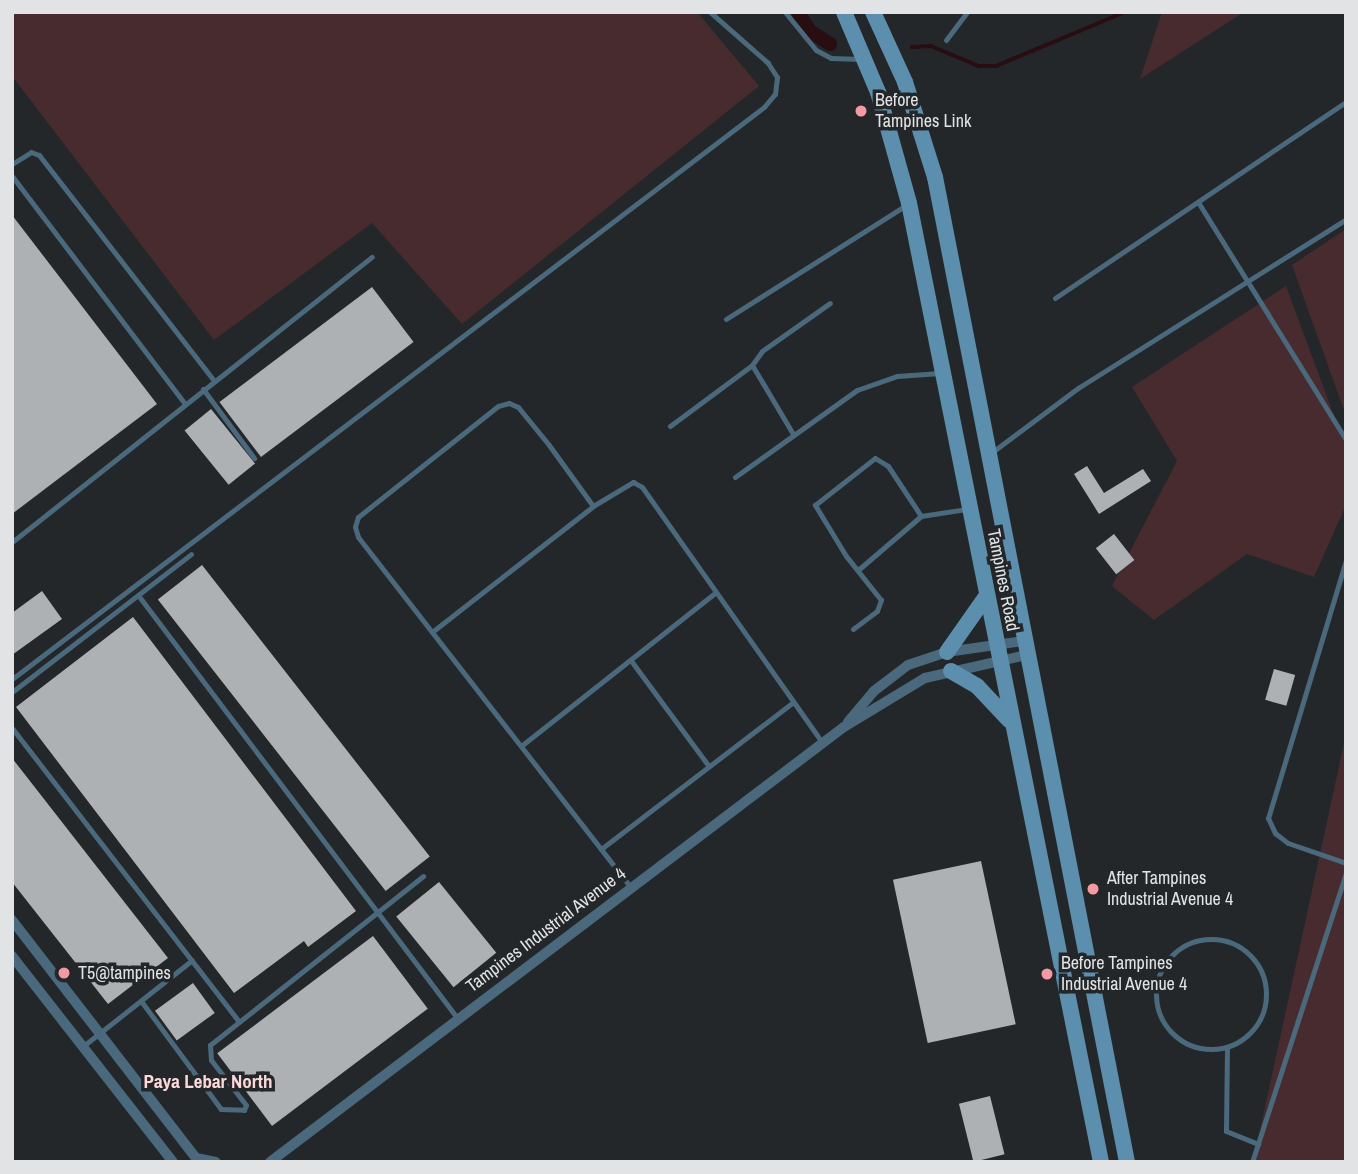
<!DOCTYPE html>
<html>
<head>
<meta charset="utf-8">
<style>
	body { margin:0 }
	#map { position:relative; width:1358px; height:1174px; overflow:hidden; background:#242729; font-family:"Archivo Narrow",sans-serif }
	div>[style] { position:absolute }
	.green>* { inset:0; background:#472b2e }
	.stream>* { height:3.5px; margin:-1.75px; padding:0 1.75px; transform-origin:1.75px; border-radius:1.75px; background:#280d11 }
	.canal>* { height:14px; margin:-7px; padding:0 7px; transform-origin:7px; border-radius:7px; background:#280d11 }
	.building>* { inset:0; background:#adb1b4; transform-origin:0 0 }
	.service>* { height:5px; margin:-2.5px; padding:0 2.5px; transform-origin:2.5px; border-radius:2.5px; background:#4a697d }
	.service>.ring { margin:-2.5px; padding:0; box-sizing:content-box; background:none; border:5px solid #4a697d; border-radius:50% }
	.minor>* { height:10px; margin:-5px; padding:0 5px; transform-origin:5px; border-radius:5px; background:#4a697d }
	.secondary>* { height:16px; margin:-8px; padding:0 8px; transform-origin:8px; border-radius:8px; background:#5c8eae }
	.dots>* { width:19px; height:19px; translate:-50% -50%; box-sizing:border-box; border:4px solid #242729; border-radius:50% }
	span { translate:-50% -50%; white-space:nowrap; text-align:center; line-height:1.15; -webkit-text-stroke:7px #242729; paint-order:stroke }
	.poi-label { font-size:18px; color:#e1e3e5 }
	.left { translate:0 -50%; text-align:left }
	.street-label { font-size:18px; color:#e1e3e5 }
	.neighbourhood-label { font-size:19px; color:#fcd8db; font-weight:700 }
	.frame { position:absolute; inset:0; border:14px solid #e1e3e5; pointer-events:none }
</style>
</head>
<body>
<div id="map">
	<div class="green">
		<i style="clip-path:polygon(12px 12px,697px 12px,759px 86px,462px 324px,372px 223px,214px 340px,12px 76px)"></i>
		<i style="clip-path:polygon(1162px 12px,1244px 12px,1140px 79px)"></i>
		<i style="clip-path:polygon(1346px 229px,1346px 416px,1292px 265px)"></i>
		<i style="clip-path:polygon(1286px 286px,1346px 448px,1346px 505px,1314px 577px,1247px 554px,1154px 620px,1112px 586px,1177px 461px,1132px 387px)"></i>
		<i style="clip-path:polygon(1346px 734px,1346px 1162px,1256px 1162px,1257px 1144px)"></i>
	</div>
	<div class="stream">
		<i style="left:912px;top:47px;width:19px;rotate:-3deg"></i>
		<i style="left:931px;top:46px;width:52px;rotate:22.6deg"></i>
		<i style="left:979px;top:66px;width:17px"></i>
		<i style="left:996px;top:66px;width:140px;rotate:-22.7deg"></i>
	</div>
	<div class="canal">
		<i style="left:798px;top:12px;width:22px;rotate:58deg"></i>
		<i style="left:810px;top:31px;width:24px;rotate:33deg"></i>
	</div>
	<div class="building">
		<i style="clip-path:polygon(12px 215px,157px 404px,12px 514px)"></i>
		<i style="left:372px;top:287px;width:69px;height:191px;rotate:53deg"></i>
		<i style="left:211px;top:409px;width:70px;height:34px;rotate:51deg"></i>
		<i style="clip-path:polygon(1087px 466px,1104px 493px,1143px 469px,1151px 481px,1099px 514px,1074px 474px)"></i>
		<i style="left:1114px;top:534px;width:33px;height:23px;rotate:52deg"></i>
		<i style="left:202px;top:565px;width:370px;height:56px;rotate:52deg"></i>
		<i style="clip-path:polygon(42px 591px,62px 619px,12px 655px,12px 613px)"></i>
		<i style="clip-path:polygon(133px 617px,356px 911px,308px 947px,304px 941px,234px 993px,16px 707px)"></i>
		<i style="left:1274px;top:669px;width:22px;height:32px;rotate:16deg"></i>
		<i style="clip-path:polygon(12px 758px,168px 958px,108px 1004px,12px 882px)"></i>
		<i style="left:981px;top:861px;width:167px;height:90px;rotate:78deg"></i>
		<i style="left:439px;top:882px;width:91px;height:55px;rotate:51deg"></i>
		<i style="left:373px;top:936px;width:91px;height:195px;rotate:53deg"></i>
		<i style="left:193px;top:983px;width:37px;height:47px;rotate:54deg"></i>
		<i style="left:990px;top:1096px;width:60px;height:32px;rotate:76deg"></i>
	</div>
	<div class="service">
		<i style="left:785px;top:12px;width:49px;rotate:50.8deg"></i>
		<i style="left:816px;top:50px;width:17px;rotate:28deg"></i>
		<i style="left:831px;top:58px;width:30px;rotate:2deg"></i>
		<i style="left:946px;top:40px;width:35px;rotate:-53deg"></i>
		<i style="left:12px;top:164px;width:22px;rotate:-32deg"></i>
		<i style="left:31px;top:152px;width:9px;rotate:21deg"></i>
		<i style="left:39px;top:155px;width:286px;rotate:52.2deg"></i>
		<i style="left:12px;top:176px;width:285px;rotate:52.8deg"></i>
		<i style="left:1198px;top:202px;width:280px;rotate:58.1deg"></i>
		<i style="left:1055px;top:298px;width:351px;rotate:-34deg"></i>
		<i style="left:726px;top:319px;width:213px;rotate:-32.3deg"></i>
		<i style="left:203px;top:389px;width:86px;rotate:53.5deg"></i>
		<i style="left:670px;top:426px;width:102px;rotate:-36.6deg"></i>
		<i style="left:793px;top:434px;width:80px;rotate:-120.7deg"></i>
		<i style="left:752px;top:365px;width:17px;rotate:-54deg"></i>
		<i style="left:762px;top:351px;width:83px;rotate:-35.2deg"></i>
		<i style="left:991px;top:453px;width:109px;rotate:-36.8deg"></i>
		<i style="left:1078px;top:388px;width:317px;rotate:-32.2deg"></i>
		<i style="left:735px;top:477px;width:150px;rotate:-35.5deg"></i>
		<i style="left:857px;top:390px;width:42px;rotate:-19.3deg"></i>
		<i style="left:897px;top:376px;width:43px;rotate:-4deg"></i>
		<i style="left:593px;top:506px;width:75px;rotate:-125.8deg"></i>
		<i style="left:549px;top:445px;width:49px;rotate:-129.2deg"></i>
		<i style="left:518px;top:407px;width:10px;rotate:-156deg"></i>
		<i style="left:509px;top:403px;width:11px;rotate:165deg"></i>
		<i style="left:498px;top:406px;width:179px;rotate:141.6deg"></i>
		<i style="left:358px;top:517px;width:10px;rotate:107deg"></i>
		<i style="left:355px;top:527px;width:10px;rotate:73deg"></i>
		<i style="left:358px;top:537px;width:445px;rotate:52.1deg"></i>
		<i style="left:12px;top:542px;width:459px;rotate:-38.4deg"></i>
		<i style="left:1346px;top:560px;width:270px;rotate:106.8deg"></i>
		<i style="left:1268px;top:818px;width:17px;rotate:65deg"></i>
		<i style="left:1275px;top:833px;width:16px;rotate:38deg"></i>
		<i style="left:1288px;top:843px;width:61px;rotate:19deg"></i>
		<i style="left:858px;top:570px;width:83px;rotate:-40.6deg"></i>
		<i style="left:921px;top:516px;width:47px;rotate:-8.7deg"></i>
		<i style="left:138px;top:595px;width:531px;rotate:52.96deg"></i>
		<i style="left:853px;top:629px;width:30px;rotate:-37deg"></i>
		<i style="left:877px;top:611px;width:12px;rotate:-70deg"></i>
		<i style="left:881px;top:600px;width:56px;rotate:-128.5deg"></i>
		<i style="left:846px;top:556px;width:60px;rotate:-121.3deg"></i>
		<i style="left:815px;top:505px;width:76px;rotate:-38.1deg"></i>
		<i style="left:875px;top:458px;width:15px;rotate:32deg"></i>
		<i style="left:888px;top:466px;width:60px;rotate:56.6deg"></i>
		<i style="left:432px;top:632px;width:204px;rotate:-38deg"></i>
		<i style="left:593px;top:506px;width:47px;rotate:-31deg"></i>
		<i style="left:633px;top:482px;width:10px;rotate:29deg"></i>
		<i style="left:642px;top:487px;width:312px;rotate:54.8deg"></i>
		<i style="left:632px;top:662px;width:128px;rotate:53.6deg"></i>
		<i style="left:12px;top:679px;width:945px;rotate:-37.26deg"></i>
		<i style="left:764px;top:107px;width:17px;rotate:-50deg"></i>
		<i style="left:775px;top:94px;width:17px;rotate:-83deg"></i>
		<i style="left:777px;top:77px;width:17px;rotate:-123deg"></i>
		<i style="left:768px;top:63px;width:77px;rotate:-138.7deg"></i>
		<i style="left:12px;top:692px;width:226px;rotate:-37.6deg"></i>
		<i style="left:12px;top:728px;width:369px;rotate:52.3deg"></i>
		<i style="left:521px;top:746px;width:247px;rotate:-38.3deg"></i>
		<i style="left:601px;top:849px;width:242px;rotate:-37.4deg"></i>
		<i class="ring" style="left:1156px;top:939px;width:105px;height:105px"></i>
		<i style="left:141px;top:1001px;width:134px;rotate:53.5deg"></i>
		<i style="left:221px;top:1109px;width:23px;rotate:2deg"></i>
		<i style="left:244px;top:1110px;width:5px;rotate:-68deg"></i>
		<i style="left:246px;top:1105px;width:57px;rotate:-127.9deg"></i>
		<i style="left:211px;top:1060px;width:15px;rotate:-94deg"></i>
		<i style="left:210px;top:1045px;width:272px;rotate:-38.4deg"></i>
		<i style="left:82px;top:1047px;width:140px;rotate:-38.3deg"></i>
		<i style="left:1227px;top:1047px;width:84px;rotate:90.7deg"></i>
		<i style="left:1226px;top:1131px;width:35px;rotate:22deg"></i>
		<i style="left:1252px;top:1162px;width:305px;rotate:-72deg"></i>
	</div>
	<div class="minor">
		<i style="left:848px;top:722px;width:40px;rotate:-50deg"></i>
		<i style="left:874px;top:691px;width:43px;rotate:-37.4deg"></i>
		<i style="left:908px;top:665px;width:41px;rotate:-18.4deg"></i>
		<i style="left:947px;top:652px;width:77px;rotate:-8.2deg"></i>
		<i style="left:12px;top:920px;width:306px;rotate:52.3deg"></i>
		<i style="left:12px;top:956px;width:261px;rotate:52deg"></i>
		<i style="left:196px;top:1158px;width:20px;rotate:11deg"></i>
		<i style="left:270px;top:1162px;width:720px;rotate:-37.16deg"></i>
		<i style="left:844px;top:727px;width:95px;rotate:-31.2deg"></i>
		<i style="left:925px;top:678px;width:104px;rotate:-12.8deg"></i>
	</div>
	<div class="secondary">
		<i style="left:844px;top:12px;width:87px;rotate:67deg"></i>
		<i style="left:878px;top:92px;width:115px;rotate:74.4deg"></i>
		<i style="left:909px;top:203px;width:978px;rotate:78.68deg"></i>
		<i style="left:873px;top:12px;width:77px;rotate:65.4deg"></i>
		<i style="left:905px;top:82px;width:100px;rotate:72.5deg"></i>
		<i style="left:935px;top:177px;width:1004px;rotate:78.97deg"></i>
		<i style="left:947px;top:652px;width:70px;rotate:-54.9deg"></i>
		<i style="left:951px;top:671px;width:30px;rotate:30deg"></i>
		<i style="left:977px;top:686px;width:47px;rotate:46.7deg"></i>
	</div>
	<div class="dots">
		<i style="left:861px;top:111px;background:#f49aa4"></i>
		<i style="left:1093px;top:889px;background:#f49aa4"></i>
		<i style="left:64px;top:973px;background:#f49aa4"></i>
		<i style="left:1047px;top:974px;background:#f49aa4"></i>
	</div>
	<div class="poi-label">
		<span class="left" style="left:875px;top:111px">Before<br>Tampines Link</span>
		<span class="left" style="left:1107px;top:889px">After Tampines<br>Industrial Avenue 4</span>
		<span class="left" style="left:1061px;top:974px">Before Tampines<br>Industrial Avenue 4</span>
		<span class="left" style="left:78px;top:973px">T5@tampines</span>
	</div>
	<div class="street-label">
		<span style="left:1003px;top:580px;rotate:79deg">Tampines Road</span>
		<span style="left:546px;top:930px;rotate:-37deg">Tampines Industrial Avenue 4</span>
	</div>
	<div class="neighbourhood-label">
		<span style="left:208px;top:1082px">Paya Lebar North</span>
	</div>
	<div class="frame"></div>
</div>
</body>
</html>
